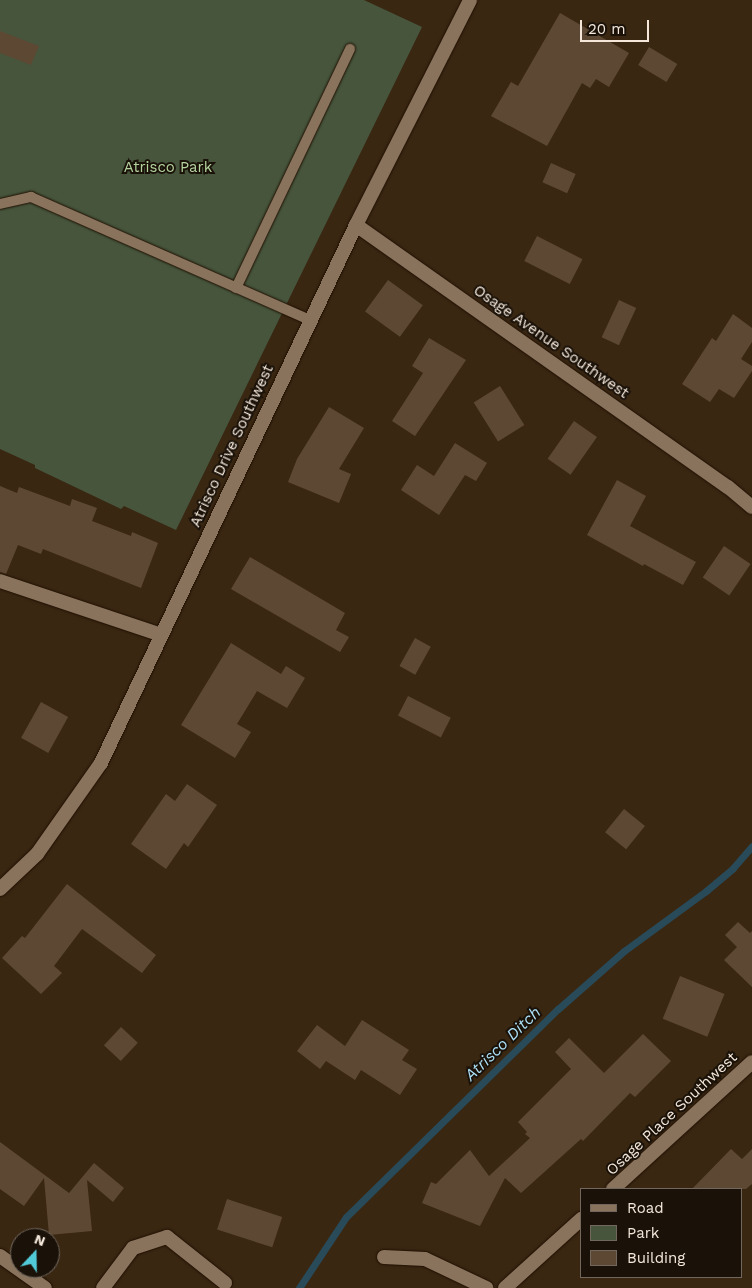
<!DOCTYPE html>
<html>
<head>
<meta charset="utf-8">
<style>
	body { margin:0 }
	#map { position:relative; width:752px; height:1288px; overflow:hidden; background:#3a2712; font-family:"Work Sans",sans-serif }
	div>[style] { position:absolute }
	.green>* { inset:0; background:#46553c }
	.stream>* { height:7px; margin:-3.5px; padding:0 3.5px; transform-origin:3.5px; border-radius:3.5px; background:#284a59 }
	.building>* { inset:0; background:#5d4933; transform-origin:0 0 }
	.roads { filter:drop-shadow(0 0 1px #200f00) drop-shadow(0 0 1px #200f00) }
	.service>* { height:10px; margin:-5px; padding:0 5px; transform-origin:5px; border-radius:5px; background:#89735c }
	.minor>* { height:14px; margin:-7px; padding:0 7px; transform-origin:7px; border-radius:7px; background:#89735c }
	.tertiary>* { height:14px; margin:-7px; padding:0 7px; transform-origin:7px; border-radius:7px; background:#89735c }
	.secondary>* { height:14px; margin:-7px; padding:0 7px; transform-origin:7px; border-radius:7px; background:#89735c }
	span { translate:-50% -50%; white-space:nowrap; text-align:center; line-height:1.15; -webkit-text-stroke:4px #1a1209; paint-order:stroke }
	.park-label { font-size:15px; color:#b5d39f }
	.street-label { font-size:15px; color:#f4e7da }
	.water-label { font-size:16px; color:#ade0f7; font-style:italic }
	.legend { position:absolute; left:580px; top:1188px; width:162px; height:90px; box-sizing:border-box; background:#1a1209; border:1px solid #71675d; margin:0; padding:6px 9px; list-style:none; font-size:15px; color:#f4e7da }
	.legend li { display:flex; align-items:center; gap:10px; height:25px }
	.legend b { width:25px; border:1px solid #71675d }
	.north { position:absolute; left:10px; top:1228px; width:50px; height:50px; box-sizing:border-box; background:#1a1209; border:1px solid #71675d; border-radius:50%; rotate:21deg; font-size:14px; font-weight:700; line-height:20px; text-align:center; color:#f4e7da }
	.north::after { content:''; display:block; margin:auto; width:18px; height:22px; background:#52cbd9; clip-path:polygon(50% 0,100% 100%,50% 72%,0 100%) }
	.scale { position:absolute; left:580px; top:20px; width:69px; height:22px; box-sizing:border-box; border:2px solid #f4e7da; border-top:0; padding-left:6px; font-size:15px; line-height:18px; white-space:nowrap; color:#f4e7da; -webkit-text-stroke:4px #1a1209; paint-order:stroke }
</style>
</head>
<body>
<div id="map">
	<div class="green">
		<i style="clip-path:polygon(0 0,364px 0,422px 27px,176px 530px,124px 506px,121px 509px,35px 468px,35px 465px,0 449px)"></i>
	</div>
	<div class="stream">
		<i style="left:299px;top:1288px;width:85px;rotate:-56.5deg"></i>
		<i style="left:346px;top:1217px;width:297px;rotate:-44.5deg"></i>
		<i style="left:558px;top:1009px;width:88px;rotate:-41.3deg"></i>
		<i style="left:624px;top:951px;width:102px;rotate:-36.2deg"></i>
		<i style="left:706px;top:891px;width:35px;rotate:-40deg"></i>
		<i style="left:733px;top:868px;width:29px;rotate:-49deg"></i>
	</div>
	<div class="building">
		<i style="clip-path:polygon(560px 13px,629px 53px,609px 87px,596px 79px,590px 88px,582px 83px,547px 146px,491px 116px,511px 82px,518px 86px)"></i>
		<i style="clip-path:polygon(0 31px,39px 46px,31px 65px,0 53px)"></i>
		<i style="left:649px;top:47px;width:33px;height:21px;rotate:31deg"></i>
		<i style="left:551px;top:163px;width:27px;height:21px;rotate:24deg"></i>
		<i style="left:537px;top:236px;width:51px;height:28px;rotate:27deg"></i>
		<i style="left:388px;top:280px;width:43px;height:39px;rotate:36deg"></i>
		<i style="left:619px;top:300px;width:19px;height:41px;rotate:25deg"></i>
		<i style="clip-path:polygon(733px 314px,752px 328px,752px 342px,741px 359px,752px 366px,752px 371px,734px 398px,719px 389px,710px 402px,682px 384px,712px 338px,716px 341px)"></i>
		<i style="clip-path:polygon(429px 338px,466px 360px,415px 436px,392px 421px,423px 373px,412px 366px)"></i>
		<i style="left:500px;top:386px;width:46px;height:31px;rotate:58deg"></i>
		<i style="clip-path:polygon(329px 407px,364px 428px,339px 469px,351px 474px,339px 503px,288px 482px,297px 459px)"></i>
		<i style="left:574px;top:421px;width:28px;height:46px;rotate:35deg"></i>
		<i style="clip-path:polygon(455px 443px,487px 463px,476px 481px,465px 475px,439px 515px,401px 490px,417px 465px,434px 476px)"></i>
		<i style="clip-path:polygon(617px 480px,646px 496px,630px 526px,696px 562px,683px 585px,644px 564px,643px 566px,587px 535px)"></i>
		<i style="clip-path:polygon(0 486px,17px 493px,19px 487px,70px 506px,72px 499px,97px 508px,92px 521px,131px 536px,132px 532px,158px 543px,141px 588px,43px 549px,41px 554px,18px 545px,6px 574px,0 572px)"></i>
		<i style="left:724px;top:546px;width:32px;height:38px;rotate:34deg"></i>
		<i style="clip-path:polygon(250px 557px,345px 613px,336px 630px,349px 637px,340px 652px,231px 589px)"></i>
		<i style="left:415px;top:638px;width:18px;height:32px;rotate:29deg"></i>
		<i style="clip-path:polygon(231px 643px,281px 674px,286px 666px,305px 678px,287px 708px,257px 691px,237px 724px,251px 732px,235px 758px,181px 725px)"></i>
		<i style="left:408px;top:696px;width:48px;height:22px;rotate:27deg"></i>
		<i style="left:41px;top:702px;width:31px;height:41px;rotate:29deg"></i>
		<i style="clip-path:polygon(187px 784px,217px 805px,188px 847px,184px 843px,166px 869px,131px 844px,166px 794px,175px 801px)"></i>
		<i style="left:624px;top:809px;width:27px;height:30px;rotate:39deg"></i>
		<i style="clip-path:polygon(67px 884px,156px 955px,142px 973px,82px 929px,54px 966px,62px 973px,41px 994px,2px 958px,22px 936px,25px 938px)"></i>
		<i style="clip-path:polygon(738px 922px,750px 933px,752px 931px,752px 987px,724px 960px,737px 947px,725px 935px)"></i>
		<i style="left:680px;top:976px;width:48px;height:46px;rotate:22deg"></i>
		<i style="clip-path:polygon(362px 1020px,409px 1050px,402px 1060px,417px 1069px,400px 1095px,361px 1070px,355px 1080px,326px 1061px,320px 1069px,297px 1051px,317px 1025px,345px 1046px)"></i>
		<i style="left:121px;top:1027px;width:23px;height:25px;rotate:43deg"></i>
		<i style="clip-path:polygon(643px 1034px,671px 1061px,635px 1097px,630px 1093px,583px 1141px,581px 1139px,521px 1193px,505px 1178px,480px 1226px,422px 1203px,431px 1182px,436px 1184px,470px 1150px,489px 1176px,530px 1138px,525px 1134px,527px 1132px,518px 1122px,571px 1069px,555px 1052px,569px 1038px,604px 1073px)"></i>
		<i style="clip-path:polygon(0 1142px,69px 1193px,94px 1163px,124px 1188px,113px 1202px,87px 1180px,92px 1231px,49px 1235px,44px 1178px,24px 1206px,0 1189px)"></i>
		<i style="clip-path:polygon(731px 1149px,742px 1159px,752px 1149px,752px 1184px,746px 1189px,692px 1189px)"></i>
		<i style="left:227px;top:1199px;width:58px;height:32px;rotate:18deg"></i>
	</div>
	<div class="roads">
		<div class="service">
			<i style="left:0;top:204px;width:32px;rotate:-13deg"></i>
			<i style="left:31px;top:197px;width:305px;rotate:23.8deg"></i>
			<i style="left:236px;top:288px;width:265px;rotate:-64.5deg"></i>
		</div>
		<div class="minor">
			<i style="left:0;top:581px;width:170px;rotate:18.5deg"></i>
			<i style="left:613px;top:1189px;width:188px;rotate:-42.4deg"></i>
			<i style="left:0;top:1256px;width:55px;rotate:35.4deg"></i>
			<i style="left:384px;top:1257px;width:41px;rotate:2.8deg"></i>
			<i style="left:425px;top:1259px;width:68px;rotate:25.4deg"></i>
			<i style="left:103px;top:1288px;width:50px;rotate:-53.1deg"></i>
			<i style="left:133px;top:1248px;width:36px;rotate:-18deg"></i>
			<i style="left:167px;top:1237px;width:74px;rotate:38.4deg"></i>
			<i style="left:505px;top:1288px;width:103px;rotate:-42.2deg"></i>
		</div>
		<div class="tertiary">
			<i style="left:356px;top:225px;width:455px;rotate:35.2deg"></i>
			<i style="left:728px;top:487px;width:31px;rotate:40deg"></i>
		</div>
		<div class="secondary">
			<i style="left:0;top:889px;width:51px;rotate:-43.4deg"></i>
			<i style="left:37px;top:854px;width:111px;rotate:-54.9deg"></i>
			<i style="left:101px;top:763px;width:595px;rotate:-64.64deg"></i>
			<i style="left:356px;top:225px;width:252px;rotate:-63.1deg"></i>
		</div>
	</div>
	<div class="park-label">
		<span style="left:168px;top:168px">Atrisco Park</span>
	</div>
	<div class="street-label">
		<span style="left:551px;top:342px;rotate:35deg">Osage Avenue Southwest</span>
		<span style="left:232px;top:446px;rotate:-65deg">Atrisco Drive Southwest</span>
		<span style="left:672px;top:1114px;rotate:-43deg">Osage Place Southwest</span>
	</div>
	<div class="water-label">
		<span style="left:503px;top:1044px;rotate:-44deg">Atrisco Ditch</span>
	</div>
	<ul class="legend">
	<li><b style="height:6px;background:#89735c"></b>Road</li>
	<li><b style="height:14px;background:#46553c"></b>Park</li>
	<li><b style="height:14px;background:#5d4933"></b>Building</li>
	</ul>
	<div class="north">N</div>
	<div class="scale">20 m</div>
</div>
</body>
</html>
